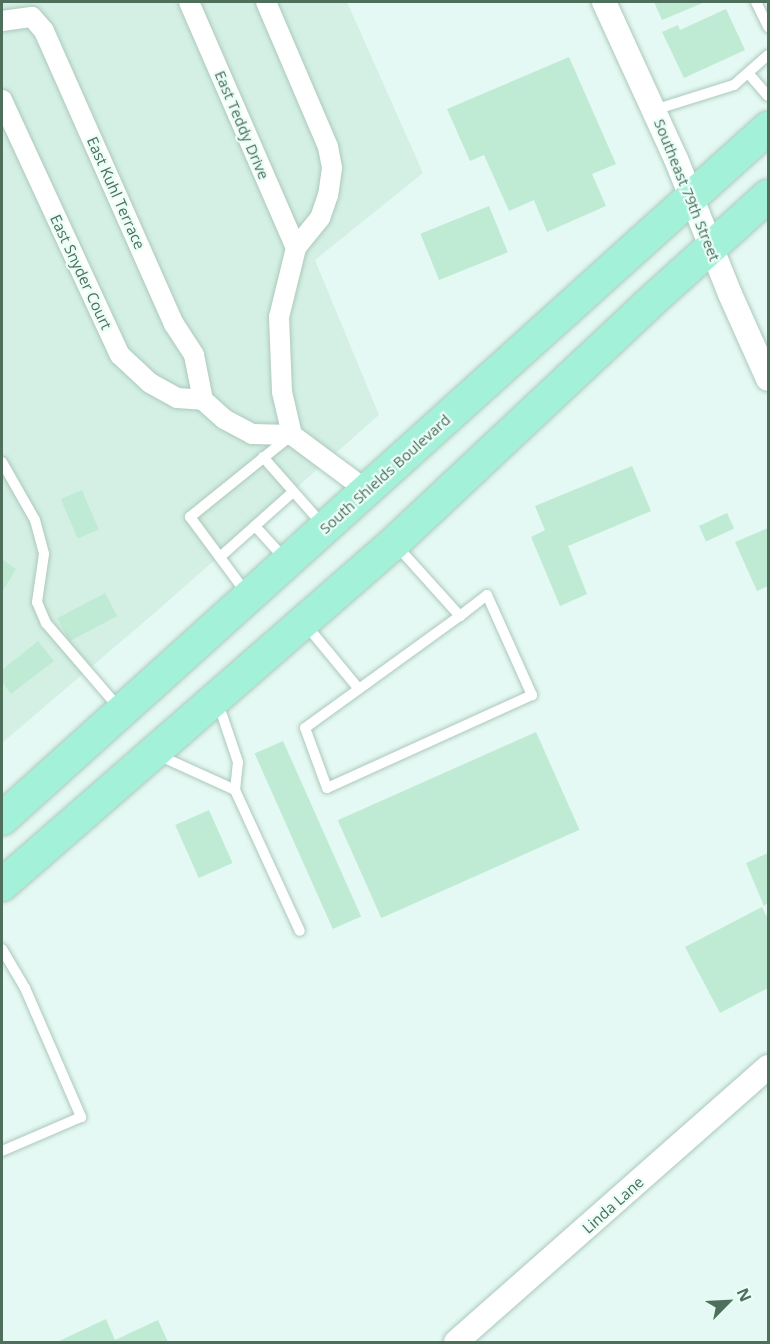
<!DOCTYPE html>
<html>
<head>
<meta charset="utf-8">
<style>
	body { margin:0 }
	#map { position:relative; width:770px; height:1344px; overflow:hidden; background:#e4f9f3; font-family:"Open Sans",sans-serif }
	div>[style] { position:absolute }
	.residential>* { inset:0; background:#d4f0e5 }
	.building>* { inset:0; background:#bfebd4; transform-origin:0 0 }
	.roads { filter:drop-shadow(0 0 2px #acc9bb) drop-shadow(0 0 2px #acc9bb) }
	.service>* { height:10px; margin:-5px; padding:0 5px; transform-origin:5px; border-radius:5px; background:#fff }
	.minor>* { height:20px; margin:-10px; padding:0 10px; transform-origin:10px; border-radius:10px; background:#fff }
	.tertiary>* { height:24px; margin:-12px; padding:0 12px; transform-origin:12px; border-radius:12px; background:#fff }
	.primary>* { height:32px; margin:-16px; padding:0 16px; transform-origin:16px; border-radius:16px; background:#a4f1da }
	span { translate:-50% -50%; white-space:nowrap; text-align:center; line-height:1.15; -webkit-text-stroke:4.5px #eafdf7; paint-order:stroke }
	.street-label { font-size:15px; color:#4d6f5c }
	.frame { position:absolute; inset:0; border:3px solid #4d6f5c; pointer-events:none }
	.north { position:absolute; left:698px; top:1272px; width:60px; height:60px; -webkit-text-stroke:4px #eafdf7; paint-order:stroke; rotate:66deg; font-size:16px; font-weight:700; line-height:24px; text-align:center; color:#4d6f5c }
	.north::after { content:''; display:block; margin:auto; width:21px; height:27px; background:#4d6f5c; clip-path:polygon(50% 0,100% 100%,50% 72%,0 100%) }
</style>
</head>
<body>
<div id="map">
	<div class="residential">
		<i style="clip-path:polygon(2px 2px,347px 2px,423px 173px,315px 260px,379px 415px,158px 610px,2px 743px)"></i>
	</div>
	<div class="building">
		<i style="clip-path:polygon(654px 2px,705px 2px,662px 20px)"></i>
		<i style="clip-path:polygon(726px 9px,745px 50px,684px 78px,662px 32px,678px 25px,680px 30px)"></i>
		<i style="clip-path:polygon(569px 57px,616px 164px,592px 174px,606px 206px,547px 232px,534px 200px,509px 211px,484px 155px,470px 161px,447px 109px)"></i>
		<i style="left:489px;top:206px;width:50px;height:74px;rotate:68deg"></i>
		<i style="clip-path:polygon(632px 466px,651px 511px,568px 546px,587px 594px,560px 606px,531px 537px,545px 530px,535px 506px)"></i>
		<i style="left:82px;top:490px;width:43px;height:23px;rotate:67deg"></i>
		<i style="left:727px;top:513px;width:17px;height:31px;rotate:65deg"></i>
		<i style="clip-path:polygon(768px 528px,768px 586px,757px 591px,735px 542px)"></i>
		<i style="clip-path:polygon(2px 559px,16px 569px,2px 592px)"></i>
		<i style="left:105px;top:593px;width:26px;height:54px;rotate:62deg"></i>
		<i style="clip-path:polygon(38px 641px,54px 661px,11px 694px,2px 682px,2px 670px)"></i>
		<i style="left:536px;top:732px;width:107px;height:217px;rotate:66deg"></i>
		<i style="left:283px;top:741px;width:192px;height:31px;rotate:66deg"></i>
		<i style="left:209px;top:810px;width:58px;height:37px;rotate:66deg"></i>
		<i style="clip-path:polygon(768px 853px,768px 903px,764px 906px,746px 863px)"></i>
		<i style="clip-path:polygon(762px 907px,768px 919px,768px 988px,720px 1013px,685px 947px)"></i>
		<i style="clip-path:polygon(106px 1319px,115px 1340px,158px 1320px,168px 1342px,60px 1342px,59px 1341px)"></i>
	</div>
	<div class="roads">
		<div class="service">
			<i style="left:756px;top:2px;width:28px;rotate:64deg"></i>
			<i style="left:748px;top:73px;width:30px;rotate:49deg"></i>
			<i style="left:654px;top:110px;width:84px;rotate:-17.4deg"></i>
			<i style="left:734px;top:85px;width:45px;rotate:-41.4deg"></i>
			<i style="left:263px;top:457px;width:91px;rotate:48.6deg"></i>
			<i style="left:2px;top:462px;width:67px;rotate:60.4deg"></i>
			<i style="left:35px;top:520px;width:35px;rotate:75deg"></i>
			<i style="left:44px;top:554px;width:49px;rotate:98.3deg"></i>
			<i style="left:37px;top:602px;width:23px;rotate:67deg"></i>
			<i style="left:46px;top:623px;width:112px;rotate:49.3deg"></i>
			<i style="left:255px;top:526px;width:45px;rotate:47.7deg"></i>
			<i style="left:396px;top:545px;width:96px;rotate:48deg"></i>
			<i style="left:460px;top:616px;width:34px;rotate:-38deg"></i>
			<i style="left:487px;top:595px;width:110px;rotate:65.8deg"></i>
			<i style="left:532px;top:695px;width:225px;rotate:155.6deg"></i>
			<i style="left:327px;top:788px;width:64px;rotate:-110.1deg"></i>
			<i style="left:305px;top:728px;width:191px;rotate:-35.9deg"></i>
			<i style="left:220px;top:557px;width:98px;rotate:-41.7deg"></i>
			<i style="left:247px;top:594px;width:96px;rotate:-126.5deg"></i>
			<i style="left:190px;top:517px;width:127px;rotate:-38.9deg"></i>
			<i style="left:306px;top:625px;width:83px;rotate:50.4deg"></i>
			<i style="left:218px;top:703px;width:62px;rotate:71.3deg"></i>
			<i style="left:238px;top:762px;width:28px;rotate:96deg"></i>
			<i style="left:235px;top:790px;width:155px;rotate:65.3deg"></i>
			<i style="left:156px;top:754px;width:87px;rotate:24.5deg"></i>
			<i style="left:2px;top:949px;width:45px;rotate:59.5deg"></i>
			<i style="left:25px;top:988px;width:141px;rotate:66.5deg"></i>
			<i style="left:81px;top:1117px;width:86px;rotate:156.7deg"></i>
		</div>
		<div class="minor">
			<i style="left:189px;top:2px;width:268px;rotate:66.5deg"></i>
			<i style="left:266px;top:2px;width:158px;rotate:66.8deg"></i>
			<i style="left:328px;top:147px;width:21px;rotate:79deg"></i>
			<i style="left:332px;top:168px;width:27px;rotate:98deg"></i>
			<i style="left:328px;top:195px;width:24px;rotate:109deg"></i>
			<i style="left:320px;top:218px;width:38px;rotate:129deg"></i>
			<i style="left:296px;top:248px;width:71px;rotate:103.8deg"></i>
			<i style="left:279px;top:317px;width:75px;rotate:87.7deg"></i>
			<i style="left:282px;top:392px;width:44px;rotate:76.9deg"></i>
			<i style="left:2px;top:21px;width:30px;rotate:-8deg"></i>
			<i style="left:32px;top:17px;width:18px;rotate:49deg"></i>
			<i style="left:44px;top:31px;width:321px;rotate:66.1deg"></i>
			<i style="left:174px;top:324px;width:37px;rotate:57deg"></i>
			<i style="left:194px;top:355px;width:46px;rotate:78.7deg"></i>
			<i style="left:2px;top:100px;width:281px;rotate:65.2deg"></i>
			<i style="left:120px;top:355px;width:41px;rotate:43deg"></i>
			<i style="left:150px;top:383px;width:31px;rotate:29deg"></i>
			<i style="left:177px;top:398px;width:26px;rotate:4deg"></i>
			<i style="left:203px;top:400px;width:28px;rotate:42deg"></i>
			<i style="left:224px;top:419px;width:32px;rotate:28deg"></i>
			<i style="left:252px;top:434px;width:40px;rotate:1.4deg"></i>
			<i style="left:292px;top:435px;width:92px;rotate:36.6deg"></i>
		</div>
		<div class="tertiary">
			<i style="left:604px;top:2px;width:173px;rotate:65.4deg"></i>
			<i style="left:676px;top:159px;width:145px;rotate:68.2deg"></i>
			<i style="left:730px;top:294px;width:93px;rotate:65.9deg"></i>
			<i style="left:456px;top:1342px;width:416px;rotate:-41.4deg"></i>
		</div>
		<div class="primary">
			<i style="left:2px;top:819px;width:1032px;rotate:-42.05deg"></i>
			<i style="left:2px;top:885px;width:520px;rotate:-41.1deg"></i>
			<i style="left:394px;top:543px;width:345px;rotate:-43.2deg"></i>
			<i style="left:645px;top:307px;width:166px;rotate:-42.1deg"></i>
		</div>
	</div>
	<div class="street-label">
		<span style="left:242px;top:125px;rotate:67deg">East Teddy Drive</span>
		<span style="left:687px;top:190px;rotate:68deg">Southeast 79th Street</span>
		<span style="left:116px;top:193px;rotate:66deg">East Kuhl Terrace</span>
		<span style="left:81px;top:272px;rotate:65deg">East Snyder Court</span>
		<span style="left:385px;top:474px;rotate:-42deg">South Shields Boulevard</span>
		<span style="left:613px;top:1205px;rotate:-42deg">Linda Lane</span>
	</div>
	<div class="frame"></div>
	<div class="north">N</div>
</div>
</body>
</html>
